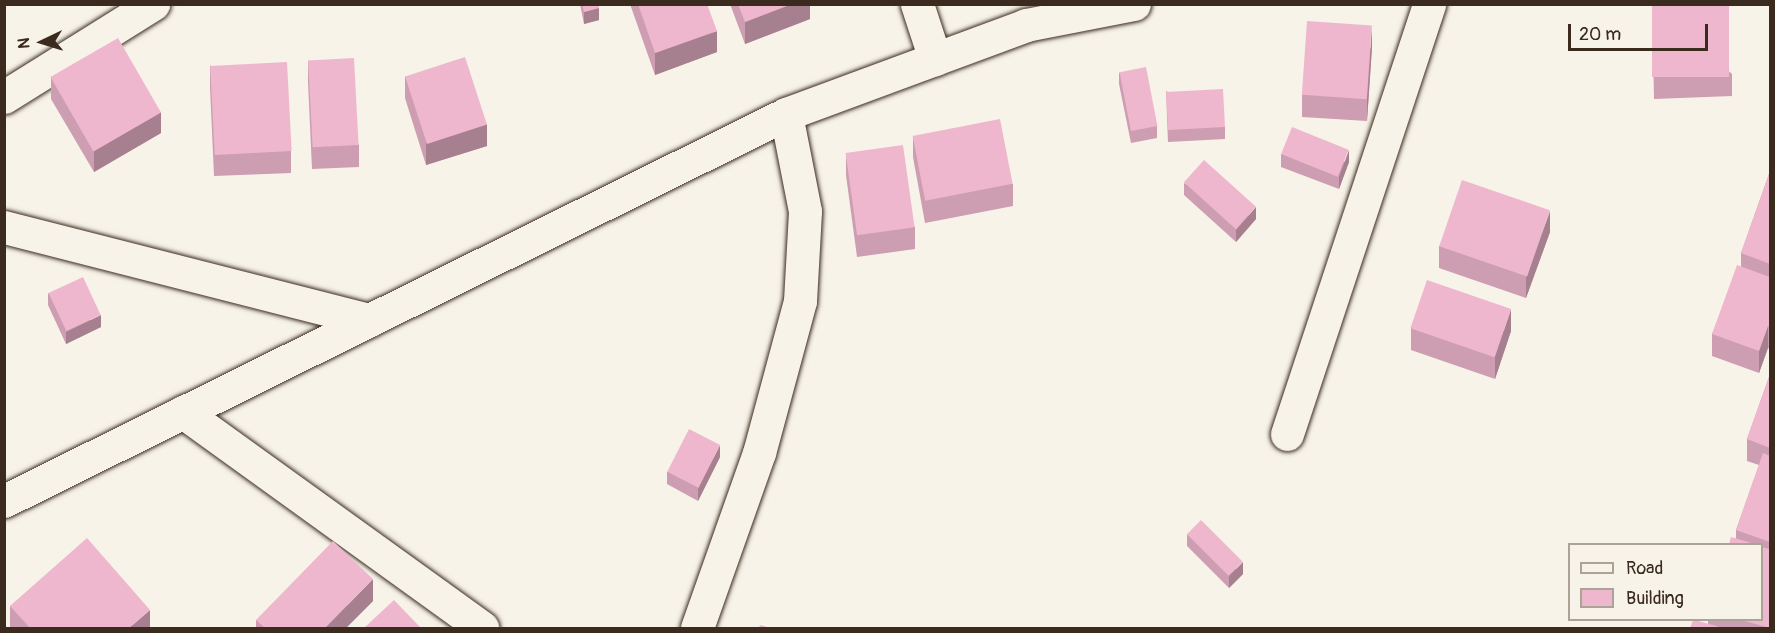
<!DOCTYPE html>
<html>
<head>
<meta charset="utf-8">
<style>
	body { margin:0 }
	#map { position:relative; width:1775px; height:633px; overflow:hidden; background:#f7f3e8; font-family:Pangolin,sans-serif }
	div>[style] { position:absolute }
	.roads { filter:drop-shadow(0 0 2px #3b2a1e) drop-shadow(0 0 2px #3b2a1e) }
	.minor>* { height:33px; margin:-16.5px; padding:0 16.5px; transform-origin:16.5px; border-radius:16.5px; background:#f7f3e8 }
	.wall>* { inset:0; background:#cd9db1 }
	.shaded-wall>* { inset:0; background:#a78090 }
	.building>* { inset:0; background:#eeb7ce; transform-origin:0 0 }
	span { translate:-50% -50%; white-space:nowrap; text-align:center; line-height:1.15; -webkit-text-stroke:6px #f7f3e8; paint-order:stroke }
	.frame { position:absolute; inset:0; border:6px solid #3b2a1e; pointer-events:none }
	.legend { position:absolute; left:1568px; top:543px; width:195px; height:78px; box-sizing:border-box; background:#f7f3e8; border:2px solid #aca397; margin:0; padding:8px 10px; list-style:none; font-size:18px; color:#3b2a1e }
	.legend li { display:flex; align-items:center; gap:12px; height:30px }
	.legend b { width:30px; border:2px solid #aca397 }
	.north { position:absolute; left:12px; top:12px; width:60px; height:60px; -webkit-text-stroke:4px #f7f3e8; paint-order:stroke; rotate:266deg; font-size:16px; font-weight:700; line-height:24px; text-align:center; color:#3b2a1e }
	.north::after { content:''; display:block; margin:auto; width:21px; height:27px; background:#3b2a1e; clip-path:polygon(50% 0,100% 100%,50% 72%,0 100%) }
	.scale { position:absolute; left:1568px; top:24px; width:140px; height:27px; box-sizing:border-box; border:3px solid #3b2a1e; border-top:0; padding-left:8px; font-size:18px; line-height:21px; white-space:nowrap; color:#3b2a1e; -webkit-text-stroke:4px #f7f3e8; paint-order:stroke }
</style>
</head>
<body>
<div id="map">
	<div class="roads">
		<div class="minor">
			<i style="left:917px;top:4px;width:58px;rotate:71.9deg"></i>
			<i style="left:4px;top:97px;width:176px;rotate:-32deg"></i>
			<i style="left:4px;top:227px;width:377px;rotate:14.3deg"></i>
			<i style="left:183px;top:412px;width:369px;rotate:35.8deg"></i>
			<i style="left:1287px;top:434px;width:453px;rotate:-71.7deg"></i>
			<i style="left:4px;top:501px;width:873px;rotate:-26.33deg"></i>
			<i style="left:786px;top:114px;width:256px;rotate:-20.3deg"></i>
			<i style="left:1026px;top:25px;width:110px;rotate:-11deg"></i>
			<i style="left:697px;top:628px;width:186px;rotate:-70.5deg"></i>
			<i style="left:759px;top:453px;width:157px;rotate:-74.9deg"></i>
			<i style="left:800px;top:301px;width:90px;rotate:-86.8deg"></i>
			<i style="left:805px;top:211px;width:99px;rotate:-101.1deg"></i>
		</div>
	</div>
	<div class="wall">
		<i style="clip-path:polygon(580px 4px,598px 4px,599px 20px,584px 24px)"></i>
		<i style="clip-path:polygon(630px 4px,707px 4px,717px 52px,655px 75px)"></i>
		<i style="clip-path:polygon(730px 4px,810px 4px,810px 19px,745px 44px)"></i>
		<i style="clip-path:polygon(1652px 4px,1732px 74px,1732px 96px,1654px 99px)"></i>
		<i style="clip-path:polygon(1372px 47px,1367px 121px,1302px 117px,1302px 95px)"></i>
		<i style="clip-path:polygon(308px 60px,359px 145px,359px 167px,312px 169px,308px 82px)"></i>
		<i style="clip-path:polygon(210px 65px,291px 151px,291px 173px,214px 176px,210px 87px)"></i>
		<i style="clip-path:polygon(1119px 72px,1157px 126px,1157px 138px,1131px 143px,1119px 84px)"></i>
		<i style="clip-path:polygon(405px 76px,487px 146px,426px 165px,405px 98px)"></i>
		<i style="clip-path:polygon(51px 77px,161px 133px,94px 172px,51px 99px)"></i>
		<i style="clip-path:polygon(1166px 91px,1225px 127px,1225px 139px,1168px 142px)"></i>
		<i style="clip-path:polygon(913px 136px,1013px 184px,1013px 206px,925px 223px,913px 157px)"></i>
		<i style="clip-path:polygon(846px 153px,915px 227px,915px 249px,857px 257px,846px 175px)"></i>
		<i style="clip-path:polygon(1281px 154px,1349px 162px,1339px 189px,1281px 167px)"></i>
		<i style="clip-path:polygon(1770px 171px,1770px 349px,1768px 348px,1759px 373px,1712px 356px,1712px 334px,1741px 266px,1741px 253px)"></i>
		<i style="clip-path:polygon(1184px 183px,1256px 219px,1236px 242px,1184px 195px)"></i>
		<i style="clip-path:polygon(1550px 232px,1526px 298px,1439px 268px,1439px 246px)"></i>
		<i style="clip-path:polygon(48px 293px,101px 327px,66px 344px,48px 305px)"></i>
		<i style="clip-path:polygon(1411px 328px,1511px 331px,1495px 379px,1411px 350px)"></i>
		<i style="clip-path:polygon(1770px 374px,1770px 628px,1690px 628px,1708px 624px,1708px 620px,1761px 620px,1761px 544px,1729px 544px,1736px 538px,1736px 530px,1759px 465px,1747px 461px,1747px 439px)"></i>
		<i style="clip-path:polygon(720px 457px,698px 501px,667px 484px,667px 472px)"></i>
		<i style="clip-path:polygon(1187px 534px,1243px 574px,1229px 588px,1187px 546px)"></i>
		<i style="clip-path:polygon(373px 601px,346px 628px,256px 628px,256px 620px)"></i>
		<i style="clip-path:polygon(10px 606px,150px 628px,10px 628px)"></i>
	</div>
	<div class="shaded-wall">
		<i style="clip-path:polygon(792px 4px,810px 4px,810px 19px,745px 44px,745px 22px)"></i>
		<i style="clip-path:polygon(599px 8px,599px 20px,584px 24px,584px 12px)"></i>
		<i style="clip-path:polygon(1372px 26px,1372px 47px,1367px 121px,1367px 99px)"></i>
		<i style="clip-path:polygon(717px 31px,717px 52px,655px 75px,655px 53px)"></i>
		<i style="clip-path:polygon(161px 112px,161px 133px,94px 172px,94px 151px)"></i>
		<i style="clip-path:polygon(487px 124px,487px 146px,426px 165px,426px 143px)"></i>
		<i style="clip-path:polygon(1349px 150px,1349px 162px,1339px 189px,1339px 177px)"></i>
		<i style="clip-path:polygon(1256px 207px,1256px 219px,1236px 242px,1236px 230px)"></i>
		<i style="clip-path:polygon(1550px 211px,1550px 232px,1526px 298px,1526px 277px)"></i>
		<i style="clip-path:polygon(1511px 309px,1511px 331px,1495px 379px,1495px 357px)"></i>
		<i style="clip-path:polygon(101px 315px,101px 327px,66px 344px,66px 332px)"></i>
		<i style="clip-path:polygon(1768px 326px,1768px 348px,1759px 373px,1759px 351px)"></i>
		<i style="clip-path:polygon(720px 445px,720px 457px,698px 501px,698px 489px)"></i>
		<i style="clip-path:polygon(1243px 562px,1243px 574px,1229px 588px,1229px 576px)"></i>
		<i style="clip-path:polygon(373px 579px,373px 601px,346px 628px,325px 628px)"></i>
		<i style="clip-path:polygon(150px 610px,150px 628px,129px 628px)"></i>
	</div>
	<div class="building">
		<i style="clip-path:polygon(582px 4px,598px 4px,599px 8px,584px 12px)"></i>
		<i style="clip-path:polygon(638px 4px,707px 4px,717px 31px,655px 53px)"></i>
		<i style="clip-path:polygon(738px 4px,792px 4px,745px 22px)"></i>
		<i style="left:1652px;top:4px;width:77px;height:73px"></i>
		<i style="left:1307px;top:21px;width:65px;height:74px;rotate:4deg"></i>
		<i style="left:118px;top:38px;width:86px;height:78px;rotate:60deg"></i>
		<i style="left:465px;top:57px;width:71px;height:63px;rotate:72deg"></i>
		<i style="left:354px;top:58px;width:87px;height:46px;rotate:87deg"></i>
		<i style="left:287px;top:62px;width:89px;height:77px;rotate:87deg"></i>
		<i style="left:1146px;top:67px;width:60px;height:27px;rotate:79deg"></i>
		<i style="left:1223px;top:89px;width:38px;height:57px;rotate:87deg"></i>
		<i style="left:1000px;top:119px;width:66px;height:89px;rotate:79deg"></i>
		<i style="left:1292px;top:127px;width:61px;height:29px;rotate:22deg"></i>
		<i style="left:903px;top:145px;width:83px;height:58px;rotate:82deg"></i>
		<i style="left:1204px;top:160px;width:70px;height:30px;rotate:42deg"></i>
		<i style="clip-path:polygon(1770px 171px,1770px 264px,1741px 253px)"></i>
		<i style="left:1462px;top:180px;width:93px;height:70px;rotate:19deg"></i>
		<i style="clip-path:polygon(1737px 265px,1770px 277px,1770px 327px,1768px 326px,1759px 351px,1712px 334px)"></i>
		<i style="left:83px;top:277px;width:42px;height:38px;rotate:65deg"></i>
		<i style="left:1427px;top:280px;width:89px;height:51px;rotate:19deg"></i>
		<i style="clip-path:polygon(1770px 374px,1770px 448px,1747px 439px)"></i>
		<i style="left:689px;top:429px;width:35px;height:48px;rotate:27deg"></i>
		<i style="clip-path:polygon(1763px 453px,1770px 456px,1770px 542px,1736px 530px)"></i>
		<i style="left:1201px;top:520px;width:59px;height:20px;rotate:45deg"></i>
		<i style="clip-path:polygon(1731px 537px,1755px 544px,1729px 544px)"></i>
		<i style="clip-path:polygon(87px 538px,150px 610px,129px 628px,30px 628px,10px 606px)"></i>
		<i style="clip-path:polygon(333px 541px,373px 579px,325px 628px,265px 628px,256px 620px)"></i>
		<i style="clip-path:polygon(1761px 547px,1770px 549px,1770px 628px,1741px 620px,1761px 620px)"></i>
		<i style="clip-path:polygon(394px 600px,421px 628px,364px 628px)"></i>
		<i style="clip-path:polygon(1693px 620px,1695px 620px,1723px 628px,1690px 628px)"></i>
		<i style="clip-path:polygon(760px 625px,770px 628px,759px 628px)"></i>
	</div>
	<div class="frame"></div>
	<ul class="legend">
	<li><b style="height:8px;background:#f7f3e8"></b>Road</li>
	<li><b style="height:16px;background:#eeb7ce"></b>Building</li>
	</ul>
	<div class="north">N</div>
	<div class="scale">20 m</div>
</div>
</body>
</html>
